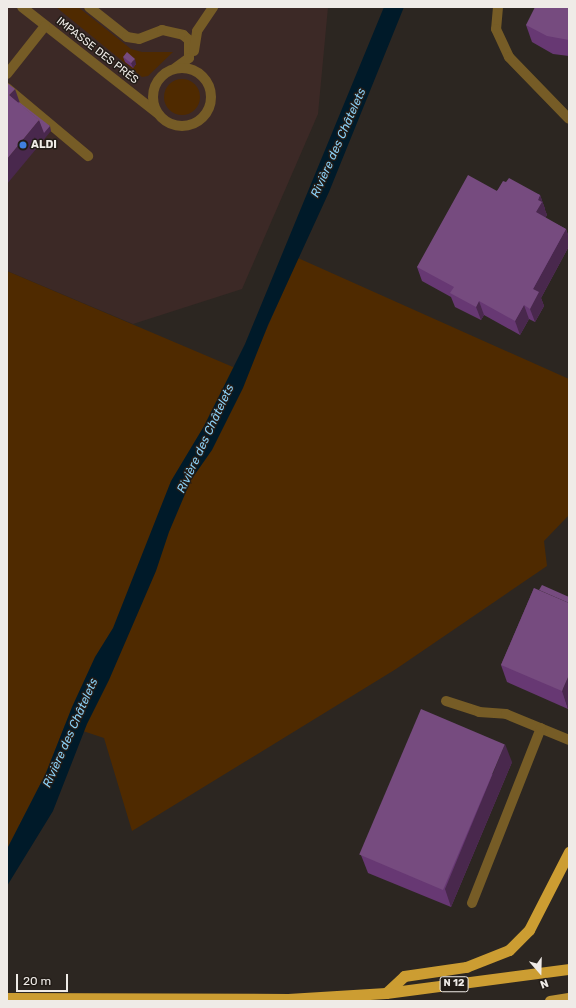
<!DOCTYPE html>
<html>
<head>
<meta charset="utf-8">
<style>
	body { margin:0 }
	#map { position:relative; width:576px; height:1008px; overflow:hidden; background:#2c2621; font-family:Rubik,sans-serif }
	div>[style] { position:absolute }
	.commercial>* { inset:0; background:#3c2926 }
	.green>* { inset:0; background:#4f2a00 }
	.round { border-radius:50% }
	.water>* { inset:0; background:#001a29 }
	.service>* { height:10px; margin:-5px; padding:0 5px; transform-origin:5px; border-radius:5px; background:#765c26 }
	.service>.ring { margin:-5px; padding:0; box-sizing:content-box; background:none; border:10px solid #765c26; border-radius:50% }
	.minor>* { height:10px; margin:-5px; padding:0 5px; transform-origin:5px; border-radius:5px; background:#765c26 }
	.primary>* { height:10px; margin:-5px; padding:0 5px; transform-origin:5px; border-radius:5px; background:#bd9334 }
	.trunk>* { height:11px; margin:-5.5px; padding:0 5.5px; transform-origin:5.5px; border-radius:5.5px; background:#cc9d32 }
	.wall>* { inset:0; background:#673873 }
	.shaded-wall>* { inset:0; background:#49284d }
	.building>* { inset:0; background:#764b7f; transform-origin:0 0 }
	.dots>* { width:11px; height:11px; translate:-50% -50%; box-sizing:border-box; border:2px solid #221c17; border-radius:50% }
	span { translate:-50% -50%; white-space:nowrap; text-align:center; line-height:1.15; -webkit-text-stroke:3px #221c17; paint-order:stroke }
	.shield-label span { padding:1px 3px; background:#221c17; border:1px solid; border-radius:3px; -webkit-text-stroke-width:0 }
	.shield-label { font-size:10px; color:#efebe7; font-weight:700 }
	.street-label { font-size:11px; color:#efebe7 }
	.poi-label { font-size:11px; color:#efebe7; font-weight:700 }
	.left { translate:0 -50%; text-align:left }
	.water-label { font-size:12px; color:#8bd0f6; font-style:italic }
	.frame { position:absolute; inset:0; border:8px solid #efebe7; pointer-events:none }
	.north { position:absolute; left:520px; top:952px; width:40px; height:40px; -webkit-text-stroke:3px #221c17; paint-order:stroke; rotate:160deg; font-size:11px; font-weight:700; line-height:16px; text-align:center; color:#efebe7 }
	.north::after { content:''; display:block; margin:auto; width:14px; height:18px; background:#efebe7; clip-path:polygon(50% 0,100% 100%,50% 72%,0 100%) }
	.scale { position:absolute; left:16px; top:974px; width:52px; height:18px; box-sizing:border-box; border:2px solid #efebe7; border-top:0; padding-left:5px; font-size:12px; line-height:14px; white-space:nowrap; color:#efebe7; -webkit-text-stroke:3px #221c17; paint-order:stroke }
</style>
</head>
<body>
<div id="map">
	<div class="commercial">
		<i style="clip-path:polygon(7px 7px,328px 7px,318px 114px,242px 289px,133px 324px,7px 271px)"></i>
	</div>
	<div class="green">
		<i style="clip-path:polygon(56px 7px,78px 7px,131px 49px,142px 52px,173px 52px,148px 76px,142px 77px)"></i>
		<i class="round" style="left:164px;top:79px;width:36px;height:36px"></i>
		<i style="clip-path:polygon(298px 258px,569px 379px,569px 515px,544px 541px,547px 566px,396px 669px,132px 831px,104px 738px,65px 725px,46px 773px,7px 849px,7px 271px,233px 367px,260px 344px)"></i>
	</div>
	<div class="water">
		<i style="clip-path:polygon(384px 7px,404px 7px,329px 192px,268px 325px,243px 388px,212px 450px,191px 480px,169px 532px,156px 571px,109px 680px,87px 724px,53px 811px,7px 886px,7px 849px,46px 773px,72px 707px,95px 657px,113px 628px,171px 481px,204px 426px,245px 344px)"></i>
	</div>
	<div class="service">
		<i style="left:22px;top:7px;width:172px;rotate:38.1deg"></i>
		<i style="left:89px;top:7px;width:48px;rotate:38.3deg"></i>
		<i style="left:127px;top:37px;width:12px;rotate:9deg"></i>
		<i style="left:139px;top:39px;width:25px;rotate:-21deg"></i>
		<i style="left:162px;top:30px;width:22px;rotate:13deg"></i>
		<i style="left:183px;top:35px;width:8px;rotate:40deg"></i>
		<i style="left:189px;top:40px;width:18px;rotate:90deg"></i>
		<i style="left:189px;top:58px;width:17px;rotate:144deg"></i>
		<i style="left:194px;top:51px;width:20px;rotate:-81deg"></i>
		<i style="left:197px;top:31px;width:29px;rotate:-56deg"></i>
		<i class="ring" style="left:153px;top:68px;width:48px;height:48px"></i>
		<i style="left:7px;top:74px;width:61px;rotate:-51.6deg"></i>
		<i style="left:7px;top:88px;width:106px;rotate:40deg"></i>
		<i style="left:446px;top:701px;width:35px;rotate:18deg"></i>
		<i style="left:479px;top:712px;width:27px;rotate:4deg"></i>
		<i style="left:506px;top:714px;width:68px;rotate:22.4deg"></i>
		<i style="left:472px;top:903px;width:188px;rotate:-68.5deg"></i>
	</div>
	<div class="minor">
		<i style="left:498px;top:7px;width:22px;rotate:95deg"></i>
		<i style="left:496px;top:29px;width:31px;rotate:65deg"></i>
		<i style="left:509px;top:57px;width:86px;rotate:45.9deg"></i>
	</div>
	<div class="primary">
		<i style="left:550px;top:1001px;width:19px;rotate:-9deg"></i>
	</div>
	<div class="trunk">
		<i style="left:386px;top:993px;width:25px;rotate:-43deg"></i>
		<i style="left:404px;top:976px;width:63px;rotate:-8.3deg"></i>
		<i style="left:466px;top:967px;width:46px;rotate:-21.6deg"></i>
		<i style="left:509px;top:950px;width:28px;rotate:-45deg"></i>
		<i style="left:529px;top:930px;width:88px;rotate:-62.9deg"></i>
		<i style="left:7px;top:998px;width:281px;rotate:0.2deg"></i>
		<i style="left:288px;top:999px;width:98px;rotate:-3.5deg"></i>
		<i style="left:386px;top:993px;width:185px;rotate:-7.5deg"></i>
	</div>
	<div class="wall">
		<i style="clip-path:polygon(569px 7px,569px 56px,553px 54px,532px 42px,526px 25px)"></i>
		<i style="clip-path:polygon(123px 57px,136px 64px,133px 68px,125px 62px)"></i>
		<i style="clip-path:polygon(506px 182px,540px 195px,545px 209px,545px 210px,547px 215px,545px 218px,566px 229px,569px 238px,569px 246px,541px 298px,544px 306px,535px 322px,529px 319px,520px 335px,484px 315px,481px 320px,455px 307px,451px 297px,422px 281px,417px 267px)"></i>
		<i style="clip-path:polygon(534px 588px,568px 709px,507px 682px,501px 665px)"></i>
		<i style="clip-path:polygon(512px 762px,451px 907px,368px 873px,361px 855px)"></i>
	</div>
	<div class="shaded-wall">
		<i style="clip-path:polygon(135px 59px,136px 64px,133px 68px,131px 63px)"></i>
		<i style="clip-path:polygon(15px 89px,21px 106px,9px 95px)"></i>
		<i style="clip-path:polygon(39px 120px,50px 126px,51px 131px,7px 184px,7px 159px)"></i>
		<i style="clip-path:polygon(540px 195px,545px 209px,545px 210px,547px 215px,541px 226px,536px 212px,538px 200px)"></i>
		<i style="clip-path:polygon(566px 229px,569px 238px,569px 246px,541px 298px,544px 306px,535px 322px,530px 309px,533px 289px)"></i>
		<i style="clip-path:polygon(479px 301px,484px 315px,481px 320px,476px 307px)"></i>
		<i style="clip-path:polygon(524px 305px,529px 319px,520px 335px,515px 321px)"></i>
		<i style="clip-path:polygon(569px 675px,569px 707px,568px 709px,562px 691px)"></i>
		<i style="clip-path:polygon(505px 744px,512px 762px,451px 907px,445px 889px)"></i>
	</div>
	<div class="building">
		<i style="clip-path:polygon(535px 7px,569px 7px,569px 40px,547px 36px,526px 25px)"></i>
		<i style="clip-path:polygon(127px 52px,135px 59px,131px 63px,123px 57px)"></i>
		<i style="clip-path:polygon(7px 83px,15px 89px,9px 95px,39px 120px,7px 159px)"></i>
		<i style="clip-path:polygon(19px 102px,50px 126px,44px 133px,39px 120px,18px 103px)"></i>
		<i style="clip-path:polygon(468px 175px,497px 191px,503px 181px,506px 182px,509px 178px,540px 195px,538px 200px,542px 202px,536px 212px,566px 229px,533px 289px,539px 292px,530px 309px,524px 305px,515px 321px,479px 301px,476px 307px,450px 293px,454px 287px,417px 267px)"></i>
		<i style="clip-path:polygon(542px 585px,569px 597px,569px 603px,539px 590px)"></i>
		<i style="clip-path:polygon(534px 588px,569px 603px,569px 675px,562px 691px,501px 665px)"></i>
		<i style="left:421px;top:709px;width:91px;height:158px;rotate:23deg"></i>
	</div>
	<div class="dots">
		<i style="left:23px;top:145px;background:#3f7fe0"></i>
	</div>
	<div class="shield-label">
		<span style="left:454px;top:984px">N 12</span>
	</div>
	<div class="street-label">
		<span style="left:97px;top:51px;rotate:38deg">IMPASSE DES PRÉS</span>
	</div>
	<div class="poi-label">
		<span class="left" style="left:31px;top:145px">ALDI</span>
	</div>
	<div class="water-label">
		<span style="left:339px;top:143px;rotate:-66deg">Rivière des Châtelets</span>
		<span style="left:206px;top:439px;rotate:-65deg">Rivière des Châtelets</span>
		<span style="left:71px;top:733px;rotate:-66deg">Rivière des Châtelets</span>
	</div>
	<div class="frame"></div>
	<div class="north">N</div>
	<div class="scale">20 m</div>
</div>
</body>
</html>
